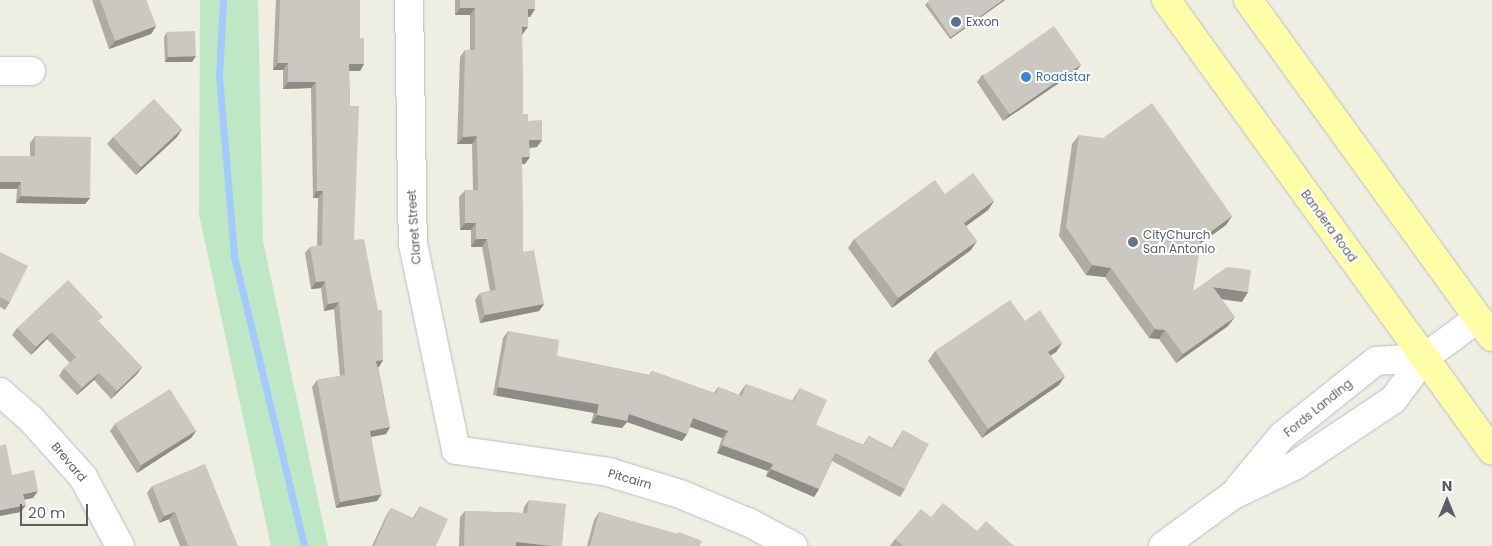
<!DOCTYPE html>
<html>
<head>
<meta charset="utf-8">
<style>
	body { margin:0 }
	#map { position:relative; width:1492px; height:546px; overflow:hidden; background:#efeee3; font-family:Poppins,sans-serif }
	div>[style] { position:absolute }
	.green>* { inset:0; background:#bee7c5 }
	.stream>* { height:7px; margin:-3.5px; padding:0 3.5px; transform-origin:3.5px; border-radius:3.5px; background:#a3c9ff }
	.roads { filter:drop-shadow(0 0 1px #bbbcc3) drop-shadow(0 0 1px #bbbcc3) }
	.minor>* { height:28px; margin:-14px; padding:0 14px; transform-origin:14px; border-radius:14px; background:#fff }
	.major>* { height:28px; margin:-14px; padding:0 14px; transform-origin:14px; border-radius:14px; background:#fffea8 }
	.wall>* { inset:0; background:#aeaca5 }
	.shaded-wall>* { inset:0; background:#8d8c86; transform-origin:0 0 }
	.building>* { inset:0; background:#cac8c0; transform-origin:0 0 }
	.dots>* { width:14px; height:14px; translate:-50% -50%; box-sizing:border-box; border:2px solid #fff; border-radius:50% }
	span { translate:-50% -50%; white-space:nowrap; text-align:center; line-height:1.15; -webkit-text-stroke:4px #fff; paint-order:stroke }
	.service-label { font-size:12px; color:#4e5e75 }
	.left { translate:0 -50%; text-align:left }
	.shop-label { font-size:12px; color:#366cbe }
	.street-label { font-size:12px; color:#5b5e65 }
	.worship-label { font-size:12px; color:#5b616d }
	.north { position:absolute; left:1422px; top:476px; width:50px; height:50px; -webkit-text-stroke:4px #fff; paint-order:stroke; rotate:0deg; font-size:14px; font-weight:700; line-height:20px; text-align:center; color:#5b5e65 }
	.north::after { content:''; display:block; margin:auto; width:18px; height:22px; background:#5b5e65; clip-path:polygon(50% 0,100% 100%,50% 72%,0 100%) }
	.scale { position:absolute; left:20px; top:504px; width:68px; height:22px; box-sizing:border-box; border:2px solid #5b5e65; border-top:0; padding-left:6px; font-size:15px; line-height:18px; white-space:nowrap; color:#5b5e65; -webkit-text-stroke:4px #fff; paint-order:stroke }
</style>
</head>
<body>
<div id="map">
	<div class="green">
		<i style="clip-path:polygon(200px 0,258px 0,263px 241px,328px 546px,271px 546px,199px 215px)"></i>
	</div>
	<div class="stream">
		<i style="left:223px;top:0;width:76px;rotate:93deg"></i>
		<i style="left:219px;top:76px;width:181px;rotate:85.2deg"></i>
		<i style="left:234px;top:256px;width:298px;rotate:76.4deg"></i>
	</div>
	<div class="roads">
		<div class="minor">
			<i style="left:409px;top:0;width:244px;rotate:89.1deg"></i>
			<i style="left:413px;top:244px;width:210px;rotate:78.2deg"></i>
			<i style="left:456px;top:450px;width:154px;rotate:8.2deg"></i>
			<i style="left:608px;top:472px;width:75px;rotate:17deg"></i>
			<i style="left:680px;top:494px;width:76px;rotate:22.5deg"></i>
			<i style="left:750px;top:523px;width:49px;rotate:28.1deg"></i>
			<i style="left:0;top:71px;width:31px"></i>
			<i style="left:0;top:392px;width:41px;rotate:41.1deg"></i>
			<i style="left:31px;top:419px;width:78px;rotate:48.1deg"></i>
			<i style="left:83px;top:477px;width:78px;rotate:61.8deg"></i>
			<i style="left:1239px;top:488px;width:67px;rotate:-50.4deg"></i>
			<i style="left:1282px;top:436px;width:120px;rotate:-38.6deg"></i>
			<i style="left:1376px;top:361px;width:48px;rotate:-3.6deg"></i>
			<i style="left:1163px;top:546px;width:87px;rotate:-36.1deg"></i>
			<i style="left:1233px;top:495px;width:68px;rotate:-25.4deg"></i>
			<i style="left:1294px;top:466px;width:119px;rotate:-33.7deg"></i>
			<i style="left:1393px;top:400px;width:52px;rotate:-53.6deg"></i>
			<i style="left:1424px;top:358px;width:67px;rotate:-36.5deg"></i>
		</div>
		<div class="major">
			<i style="left:1166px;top:0;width:556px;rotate:54.14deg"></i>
			<i style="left:1248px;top:0;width:416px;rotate:54.1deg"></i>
		</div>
	</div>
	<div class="wall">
		<i style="clip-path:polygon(92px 0,146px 0,156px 26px,151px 34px,109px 49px)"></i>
		<i style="clip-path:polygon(276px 0,360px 0,360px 38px,364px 64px,360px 71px,349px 71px,354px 240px,383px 360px,379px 367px,378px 367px,390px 427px,386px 434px,371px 437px,377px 501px,336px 508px,312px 387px,317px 380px,340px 376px,334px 309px,324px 311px,321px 288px,311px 289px,305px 253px,310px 247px,317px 246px,318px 198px,313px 198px,311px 88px,283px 89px,283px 70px,273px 70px)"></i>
		<i style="clip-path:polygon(455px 0,535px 0,535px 9px,530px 17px,528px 17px,522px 35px,523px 114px,542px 140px,537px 147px,530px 148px,525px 164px,522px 164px,523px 252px,544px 304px,539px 311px,480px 323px,475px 300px,480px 293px,490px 291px,482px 247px,471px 247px,471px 230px,460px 230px,459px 197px,465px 190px,473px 190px,472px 144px,457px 144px,460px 57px,465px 50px,470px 50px,470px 15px,455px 15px)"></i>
		<i style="clip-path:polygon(930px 0,1005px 0,950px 39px,925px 5px)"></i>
		<i style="clip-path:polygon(167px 32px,192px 62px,165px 62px,164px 37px)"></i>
		<i style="clip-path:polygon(1081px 65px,1075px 72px,1003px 121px,977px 82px,982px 75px)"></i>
		<i style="clip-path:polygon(182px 129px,177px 137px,136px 175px,107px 144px,113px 137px)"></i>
		<i style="clip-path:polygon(1079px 135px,1232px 216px,1226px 225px,1200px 244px,1193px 291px,1242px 302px,1221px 299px,1228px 326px,1176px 363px,1159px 339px,1149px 338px,1105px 277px,1086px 275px,1059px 236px,1072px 144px)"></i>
		<i style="clip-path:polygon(35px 136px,90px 198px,85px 204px,16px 203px,17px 189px,30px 156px,30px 143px)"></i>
		<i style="clip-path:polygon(945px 194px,994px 201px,988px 210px,966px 226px,971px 250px,892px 308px,848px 248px,854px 239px)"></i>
		<i style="clip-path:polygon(0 252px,10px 302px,5px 310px,0 307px)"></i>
		<i style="clip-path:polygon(1025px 321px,1062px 343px,1056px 352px,1051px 355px,1059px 385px,982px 438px,928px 361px,935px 351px)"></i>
		<i style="clip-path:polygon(99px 322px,142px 367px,137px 374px,111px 399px,94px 380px,77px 395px,59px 376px,64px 368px,70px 363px,47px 339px,31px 355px,12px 335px,17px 328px)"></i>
		<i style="clip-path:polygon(508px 331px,557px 356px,649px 375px,652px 371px,714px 393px,718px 387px,739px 395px,741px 391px,746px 384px,792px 401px,795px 396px,800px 388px,816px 425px,863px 445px,869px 436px,892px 448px,898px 438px,903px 430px,905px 489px,900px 497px,832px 461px,819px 489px,814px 497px,766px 476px,768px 471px,717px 453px,722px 438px,690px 427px,687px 434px,682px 441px,627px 422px,622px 428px,591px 423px,594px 412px,493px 395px,503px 338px)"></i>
		<i style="clip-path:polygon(115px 424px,196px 431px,191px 438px,137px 473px,110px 431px)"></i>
		<i style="clip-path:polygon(152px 486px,238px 546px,180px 546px,169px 519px,159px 523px,147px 493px)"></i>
		<i style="clip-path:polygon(529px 500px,562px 546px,459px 546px,460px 517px,465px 511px,523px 513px,524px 507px)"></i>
		<i style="clip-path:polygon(420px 506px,436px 546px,372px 546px,386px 516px,391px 508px,413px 518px)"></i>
		<i style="clip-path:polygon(599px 512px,677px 534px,679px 532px,700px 546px,587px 546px,594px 520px)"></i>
		<i style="clip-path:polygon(931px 517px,977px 531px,1014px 546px,890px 546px,895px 539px)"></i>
	</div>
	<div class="shaded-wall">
		<i style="clip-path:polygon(1003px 0,1005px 0,950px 39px,951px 37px)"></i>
		<i style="clip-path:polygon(460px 8px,475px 8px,470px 15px,455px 15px)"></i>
		<i style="clip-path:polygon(528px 9px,535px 9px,530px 17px,523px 16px)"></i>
		<i style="clip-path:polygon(156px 26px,151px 34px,109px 49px,115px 41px)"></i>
		<i style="clip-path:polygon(522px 27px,528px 27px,522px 35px)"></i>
		<i style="clip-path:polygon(196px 56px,192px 62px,165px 62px,168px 57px)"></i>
		<i style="clip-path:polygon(278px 63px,288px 63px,283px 70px,273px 70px)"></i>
		<i style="clip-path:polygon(349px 64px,364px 64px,360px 71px,345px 71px)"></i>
		<i style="clip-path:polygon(1081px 65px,1075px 72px,1003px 121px,1009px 114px)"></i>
		<i style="clip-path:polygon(288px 82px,316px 82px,311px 88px,283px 89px)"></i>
		<i style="clip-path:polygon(182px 129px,177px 137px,136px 175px,141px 167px)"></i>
		<i style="clip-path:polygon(477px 136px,472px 144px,457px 144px,463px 137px)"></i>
		<i style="clip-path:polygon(529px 140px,542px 140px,537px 147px,524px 148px)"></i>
		<i style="clip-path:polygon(522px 157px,530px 157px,525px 164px,517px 164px)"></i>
		<i style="clip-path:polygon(0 182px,21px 182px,17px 189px,0 189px)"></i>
		<i style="clip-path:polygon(317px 191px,323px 191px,318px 198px,313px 198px)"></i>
		<i style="clip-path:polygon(21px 196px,90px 198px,85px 204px,16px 203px)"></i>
		<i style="clip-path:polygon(994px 201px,988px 210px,958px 232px,964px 223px)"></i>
		<i style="clip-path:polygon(1232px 216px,1226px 225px,1194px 248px,1201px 239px)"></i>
		<i style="clip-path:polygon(465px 223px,476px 223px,471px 230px,460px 230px)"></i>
		<i style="clip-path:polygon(476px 239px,487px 239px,482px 247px,471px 247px)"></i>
		<i style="clip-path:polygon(977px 241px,971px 250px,892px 308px,898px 298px)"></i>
		<i style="clip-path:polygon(1092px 265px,1111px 268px,1105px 277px,1086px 275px)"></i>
		<i style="clip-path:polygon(325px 281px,321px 288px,311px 289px,316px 282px)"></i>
		<i style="clip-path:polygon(1213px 287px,1248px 292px,1242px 302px,1207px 297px)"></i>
		<i style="clip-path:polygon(339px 302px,334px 309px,324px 311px,328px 304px)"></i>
		<i style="clip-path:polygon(544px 304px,539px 311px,480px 323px,485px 315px)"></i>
		<i style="clip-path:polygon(1235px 317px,1228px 326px,1176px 363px,1183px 354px)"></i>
		<i style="clip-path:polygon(1155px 329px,1165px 330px,1159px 339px,1149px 338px)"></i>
		<i style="clip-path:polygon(52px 332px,47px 339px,31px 355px,36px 347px)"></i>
		<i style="clip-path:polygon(1062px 343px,1056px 352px,1042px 361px,1048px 352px)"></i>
		<i style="clip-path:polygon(383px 360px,379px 367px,372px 367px,376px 361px)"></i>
		<i style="clip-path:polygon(142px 367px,137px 374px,111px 399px,117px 391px)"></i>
		<i style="clip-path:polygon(99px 373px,94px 380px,77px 395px,82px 388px)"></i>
		<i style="clip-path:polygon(1065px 376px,1059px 385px,982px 438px,988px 429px)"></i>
		<i style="left:498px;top:387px;width:102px;height:9px;rotate:10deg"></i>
		<i style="clip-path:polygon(629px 414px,687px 434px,682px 441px,627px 422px,622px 428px,591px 423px,597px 415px)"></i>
		<i style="clip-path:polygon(693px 418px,728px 431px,722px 438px,688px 426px)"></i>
		<i style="clip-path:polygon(390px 427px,386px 434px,365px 438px,370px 431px)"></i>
		<i style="clip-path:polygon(196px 431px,191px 438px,137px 473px,142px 465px)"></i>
		<i style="clip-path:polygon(722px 445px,773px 464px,768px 471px,717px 453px)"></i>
		<i style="clip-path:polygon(771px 469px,819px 489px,814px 497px,766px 476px)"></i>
		<i style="clip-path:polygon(38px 491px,33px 498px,18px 501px,23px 494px)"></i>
		<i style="clip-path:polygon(382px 494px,377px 501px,336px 508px,340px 502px)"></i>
		<i style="clip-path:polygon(26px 505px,21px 512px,0 516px,0 510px)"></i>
		<i style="clip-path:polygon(175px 512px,169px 519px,159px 523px,164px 516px)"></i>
		<i style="clip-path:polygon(516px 542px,552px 546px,514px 546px)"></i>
	</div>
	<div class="building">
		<i style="clip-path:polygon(100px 0,146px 0,156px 26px,115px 41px)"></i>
		<i style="clip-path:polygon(280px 0,360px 0,360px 38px,364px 38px,364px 64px,349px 64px,350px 106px,359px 106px,354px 240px,364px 239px,378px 310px,382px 310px,383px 360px,376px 361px,390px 427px,370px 431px,382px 494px,340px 502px,317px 380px,345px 375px,339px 302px,328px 304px,325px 281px,316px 282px,310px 247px,322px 245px,323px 191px,317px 191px,316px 82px,288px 82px,288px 63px,278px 63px)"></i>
		<i style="clip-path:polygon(460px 0,535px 0,535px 9px,528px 9px,528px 27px,522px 27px,523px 114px,528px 114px,528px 121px,542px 120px,542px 140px,529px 140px,530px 157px,522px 157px,523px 252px,534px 250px,544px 304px,485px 315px,480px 293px,496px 290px,487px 239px,476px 239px,476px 223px,465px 223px,465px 190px,478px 190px,477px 136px,463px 137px,465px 50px,475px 50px,475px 8px,460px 8px)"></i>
		<i style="clip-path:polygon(930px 0,1003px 0,951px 37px,927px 2px)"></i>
		<i style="left:1054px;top:26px;width:47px;height:87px;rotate:55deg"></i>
		<i style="left:195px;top:31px;width:25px;height:28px;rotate:88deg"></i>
		<i style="left:154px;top:99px;width:41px;height:56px;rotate:47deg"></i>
		<i style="clip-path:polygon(1152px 103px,1232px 216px,1201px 239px,1193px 291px,1227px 267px,1251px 270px,1248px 292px,1213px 287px,1235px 317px,1183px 354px,1165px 330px,1155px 329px,1111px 268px,1092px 265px,1066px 227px,1079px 135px,1103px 138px)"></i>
		<i style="clip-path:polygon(35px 136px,91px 137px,90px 198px,21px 196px,21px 182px,0 182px,0 156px,35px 156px)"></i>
		<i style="clip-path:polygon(973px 173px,994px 201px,964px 223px,977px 241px,898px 298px,854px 239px,935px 180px,945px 194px)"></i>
		<i style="clip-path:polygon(0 252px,28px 266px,10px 302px,0 297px)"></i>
		<i style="clip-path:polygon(68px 280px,103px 317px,98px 321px,142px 367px,117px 391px,99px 373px,82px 388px,64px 368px,76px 357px,52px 332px,36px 347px,17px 328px)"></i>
		<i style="clip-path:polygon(1010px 300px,1025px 321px,1040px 310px,1062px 343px,1048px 352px,1065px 376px,988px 429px,935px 351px)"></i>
		<i style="clip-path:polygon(508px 331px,559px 340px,557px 356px,650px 375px,652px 371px,716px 394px,718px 387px,742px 396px,746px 384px,794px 401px,800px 388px,827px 400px,816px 425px,864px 445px,869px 436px,893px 449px,903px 430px,929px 444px,905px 489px,835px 453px,819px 489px,771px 469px,773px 464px,722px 445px,728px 431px,693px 418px,687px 434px,629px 414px,627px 421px,597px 415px,599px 404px,498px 387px)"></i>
		<i style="left:170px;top:389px;width:49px;height:65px;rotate:58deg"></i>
		<i style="clip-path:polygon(6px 444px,12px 475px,34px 470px,38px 491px,23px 494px,26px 505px,0 510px,0 446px)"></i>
		<i style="clip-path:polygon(205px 464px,238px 546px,188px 546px,175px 512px,164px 516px,152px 486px)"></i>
		<i style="clip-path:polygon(529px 500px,566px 504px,562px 546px,552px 546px,516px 542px,516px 546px,464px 546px,465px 511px,527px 513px)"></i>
		<i style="clip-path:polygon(943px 503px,977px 531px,986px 521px,1014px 546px,903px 546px,895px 539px,921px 509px,931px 517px)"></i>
		<i style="clip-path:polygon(420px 506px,448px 519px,436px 546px,374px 546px,391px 508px,414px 519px)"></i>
		<i style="clip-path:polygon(599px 512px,678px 534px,679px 532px,702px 541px,700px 546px,590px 546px)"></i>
	</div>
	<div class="dots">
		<i style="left:956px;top:22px;background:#5c6f8a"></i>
		<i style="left:1026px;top:77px;background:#3f7fe0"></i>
		<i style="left:1133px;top:242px;background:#6b7280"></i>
	</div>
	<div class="service-label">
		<span class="left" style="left:966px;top:22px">Exxon</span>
	</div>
	<div class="shop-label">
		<span class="left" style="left:1036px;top:77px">Roadstar</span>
	</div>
	<div class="street-label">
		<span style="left:1329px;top:226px;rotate:54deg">Bandera Road</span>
		<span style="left:414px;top:227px;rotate:-94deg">Claret Street</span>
		<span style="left:1318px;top:408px;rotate:-39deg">Fords Landing</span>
		<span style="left:69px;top:462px;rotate:50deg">Brevard</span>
		<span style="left:630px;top:479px;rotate:16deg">Pitcairn</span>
	</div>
	<div class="worship-label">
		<span class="left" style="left:1143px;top:242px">CityChurch<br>San Antonio</span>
	</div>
	<div class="north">N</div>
	<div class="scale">20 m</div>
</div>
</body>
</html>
